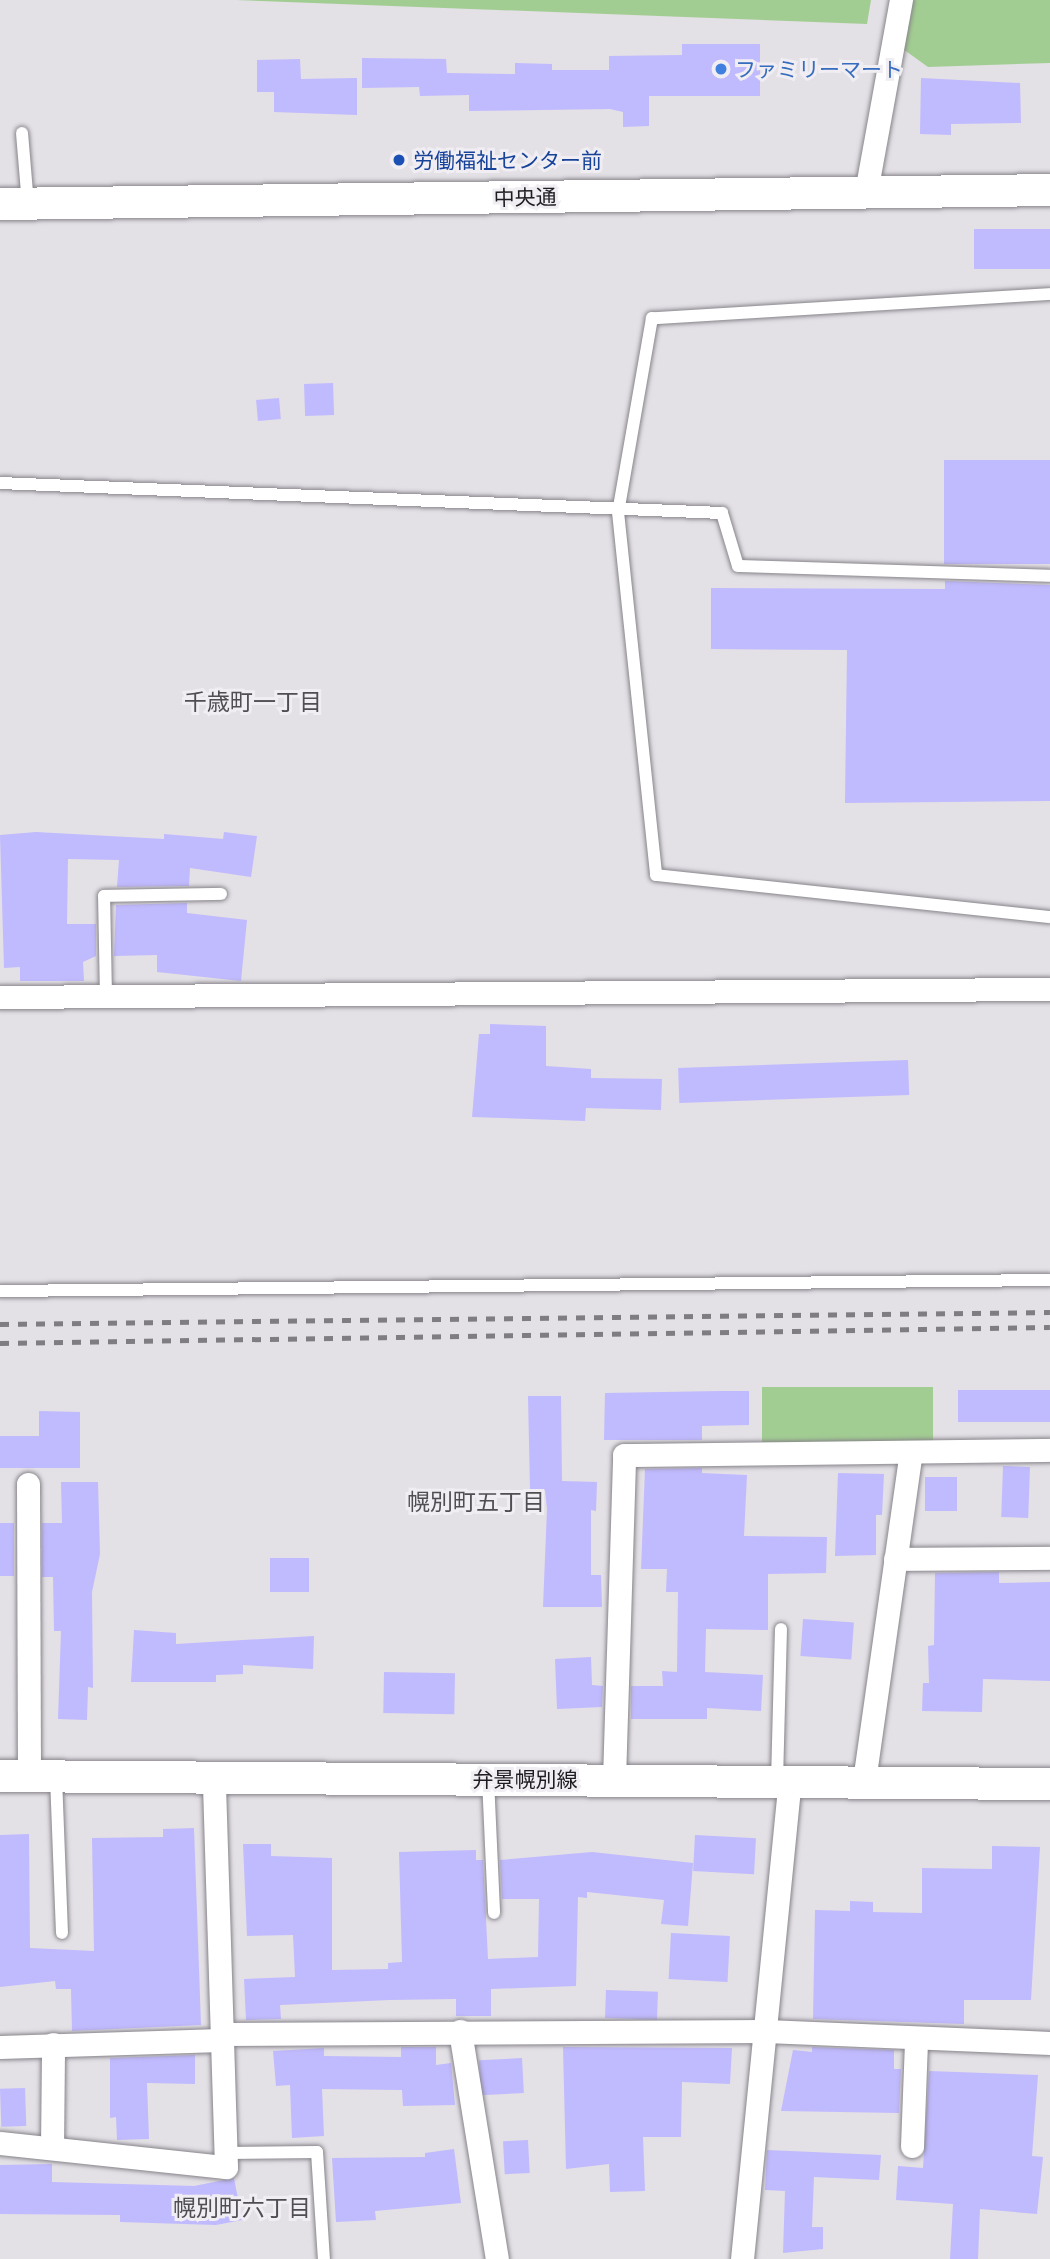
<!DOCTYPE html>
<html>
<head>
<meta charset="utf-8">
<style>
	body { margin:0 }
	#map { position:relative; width:1050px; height:2259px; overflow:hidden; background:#e3e0e6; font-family:Manrope,"Noto Sans JP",sans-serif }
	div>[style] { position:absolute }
	.green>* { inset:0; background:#a2cd92; transform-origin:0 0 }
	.building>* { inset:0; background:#c0bafe; transform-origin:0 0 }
	.roads { filter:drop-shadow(0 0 2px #87848a) drop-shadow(0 0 2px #87848a) }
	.lane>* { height:12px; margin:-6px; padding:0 6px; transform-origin:6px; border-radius:6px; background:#fff }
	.street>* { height:23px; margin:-11.5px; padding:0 11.5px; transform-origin:11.5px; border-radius:11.5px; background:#fff }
	.secondary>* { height:32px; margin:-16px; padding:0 16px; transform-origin:16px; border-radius:16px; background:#fff }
	.rail>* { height:5px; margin-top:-2.5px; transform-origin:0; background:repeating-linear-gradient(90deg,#7f7d81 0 9px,transparent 0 18px) }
	.dots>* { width:19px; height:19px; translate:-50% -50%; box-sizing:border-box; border:4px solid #f0edf3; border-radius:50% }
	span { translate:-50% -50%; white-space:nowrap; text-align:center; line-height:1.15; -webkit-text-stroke:6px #f0edf3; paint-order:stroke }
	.shop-label { font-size:21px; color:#366cbe }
	.left { translate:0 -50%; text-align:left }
	.transit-label { font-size:21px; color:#164399 }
	.street-label { font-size:21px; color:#1d1c1e }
	.neighbourhood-label { font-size:23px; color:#504e53 }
</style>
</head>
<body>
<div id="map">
	<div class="green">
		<i style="clip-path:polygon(236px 0,871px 0,867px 24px)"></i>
		<i style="clip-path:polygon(912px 0,1050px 0,1050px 63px,928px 67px,903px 49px)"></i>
		<i style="left:933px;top:1387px;width:55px;height:171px;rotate:90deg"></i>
	</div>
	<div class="building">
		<i style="clip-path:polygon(682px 44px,760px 44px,760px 96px,649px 96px,649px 126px,623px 127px,623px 112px,610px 109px,469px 111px,469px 95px,420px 96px,419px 87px,362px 88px,362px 58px,446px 59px,447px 73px,515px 74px,515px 63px,552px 64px,552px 70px,609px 70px,609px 56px,682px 55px)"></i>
		<i style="clip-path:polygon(300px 59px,301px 79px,357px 78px,357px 115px,274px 112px,274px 92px,257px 92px,257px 60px)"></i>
		<i style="clip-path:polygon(921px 78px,1020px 83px,1021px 123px,951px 124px,951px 135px,920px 134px)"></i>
		<i style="left:974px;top:229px;width:76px;height:40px"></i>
		<i style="left:333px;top:383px;width:32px;height:29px;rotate:88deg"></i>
		<i style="left:279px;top:398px;width:21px;height:23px;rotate:85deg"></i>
		<i style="left:944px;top:460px;width:106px;height:104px"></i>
		<i style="clip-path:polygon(945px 581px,1050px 585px,1050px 801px,845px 803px,847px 650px,711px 649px,711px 588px,945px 589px)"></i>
		<i style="clip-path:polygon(36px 832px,164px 839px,164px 834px,223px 839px,224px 832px,257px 836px,251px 877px,190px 868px,189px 886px,117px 887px,119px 860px,68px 859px,67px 924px,96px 924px,96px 956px,83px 962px,84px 981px,20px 981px,20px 967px,4px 968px,0 835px)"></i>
		<i style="clip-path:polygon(187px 903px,187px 913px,247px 920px,241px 981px,157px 972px,157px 955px,114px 956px,116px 905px)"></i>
		<i style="clip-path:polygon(490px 1024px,546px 1026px,546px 1066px,591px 1069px,591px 1078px,662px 1079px,661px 1110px,586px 1108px,585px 1121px,472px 1117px,479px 1034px,490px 1034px)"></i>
		<i style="left:908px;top:1060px;width:35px;height:230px;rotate:88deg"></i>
		<i style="left:958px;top:1390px;width:92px;height:32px"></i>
		<i style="clip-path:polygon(721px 1391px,749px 1391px,749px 1425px,702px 1426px,702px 1440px,604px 1440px,605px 1393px)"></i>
		<i style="clip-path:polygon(528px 1396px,561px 1396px,562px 1481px,597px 1482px,596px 1511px,591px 1510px,591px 1575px,601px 1575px,602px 1607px,543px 1607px,547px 1509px,545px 1490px,530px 1489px)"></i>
		<i style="clip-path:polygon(39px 1411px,80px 1412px,80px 1468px,0 1468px,0 1436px,39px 1436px)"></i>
		<i style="left:1003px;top:1466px;width:27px;height:51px;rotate:2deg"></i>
		<i style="clip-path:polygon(702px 1468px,702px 1473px,747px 1475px,744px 1536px,827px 1537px,826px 1573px,768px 1574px,768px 1630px,706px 1629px,705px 1672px,763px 1675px,761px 1711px,707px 1708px,707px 1719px,631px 1719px,631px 1686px,663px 1686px,662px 1671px,677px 1672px,678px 1592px,666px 1592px,667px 1569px,641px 1569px,645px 1469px)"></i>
		<i style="clip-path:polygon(838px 1473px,884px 1474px,882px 1515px,876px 1515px,876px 1555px,835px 1556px)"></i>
		<i style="left:925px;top:1477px;width:32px;height:34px"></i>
		<i style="clip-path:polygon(61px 1482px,98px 1482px,100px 1554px,92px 1592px,93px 1688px,88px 1687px,87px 1720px,58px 1719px,61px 1631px,54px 1631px,53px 1577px,42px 1577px,42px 1523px,62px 1523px)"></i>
		<i style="left:0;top:1523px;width:14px;height:53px"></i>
		<i style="left:270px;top:1558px;width:39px;height:34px"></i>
		<i style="clip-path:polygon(999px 1572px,999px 1583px,1050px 1582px,1050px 1681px,983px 1679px,982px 1712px,922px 1711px,923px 1683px,929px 1683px,928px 1646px,934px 1645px,935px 1573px)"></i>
		<i style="left:803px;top:1619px;width:51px;height:37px;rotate:4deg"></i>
		<i style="clip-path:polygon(134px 1630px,176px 1633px,176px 1644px,314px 1636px,313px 1669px,243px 1665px,243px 1674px,216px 1675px,216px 1682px,131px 1682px)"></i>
		<i style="clip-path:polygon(591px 1657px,592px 1685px,603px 1686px,602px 1707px,557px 1709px,555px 1659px)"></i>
		<i style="left:384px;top:1672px;width:71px;height:41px;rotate:1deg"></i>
		<i style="clip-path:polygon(194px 1828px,201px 2025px,72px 2031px,71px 1989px,56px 1989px,55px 1981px,0 1987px,0 1835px,29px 1834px,30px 1948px,94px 1951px,92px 1838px,163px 1837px,163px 1829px)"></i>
		<i style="left:695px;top:1835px;width:61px;height:36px;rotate:3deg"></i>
		<i style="clip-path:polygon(243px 1844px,271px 1844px,271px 1856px,332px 1858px,332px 1970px,388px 1969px,388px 1963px,402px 1962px,399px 1852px,476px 1850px,476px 1860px,483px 1860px,488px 1959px,538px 1957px,539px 1899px,502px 1899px,500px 1860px,592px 1852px,693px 1863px,688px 1926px,661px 1924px,664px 1900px,587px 1892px,587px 1898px,578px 1897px,576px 1986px,491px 1989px,491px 2016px,456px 2016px,456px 1999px,389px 2000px,280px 2005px,281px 2019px,246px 2020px,244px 1979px,295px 1977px,293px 1935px,247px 1936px)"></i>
		<i style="clip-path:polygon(992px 1846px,1040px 1847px,1031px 2000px,964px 2000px,964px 2024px,813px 2019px,815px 1910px,850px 1911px,850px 1901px,873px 1902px,873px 1912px,922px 1913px,922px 1868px,992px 1869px)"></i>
		<i style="left:671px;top:1933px;width:59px;height:46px;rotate:3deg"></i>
		<i style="left:606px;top:1990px;width:52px;height:28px;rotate:2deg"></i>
		<i style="clip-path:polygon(401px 2047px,436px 2047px,436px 2065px,451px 2063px,455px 2105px,403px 2106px,402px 2090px,322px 2089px,324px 2136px,292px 2138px,290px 2085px,276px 2086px,273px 2051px,324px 2048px,324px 2056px,401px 2057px)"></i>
		<i style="clip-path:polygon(563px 2047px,732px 2048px,730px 2084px,682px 2082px,681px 2137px,643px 2137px,645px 2191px,610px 2192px,609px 2164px,566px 2169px)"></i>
		<i style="clip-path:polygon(812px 2047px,894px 2050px,894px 2069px,901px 2069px,899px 2113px,781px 2111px,793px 2050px,812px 2052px)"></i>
		<i style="clip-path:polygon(195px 2055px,195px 2084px,147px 2083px,149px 2139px,117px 2140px,116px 2117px,110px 2118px,110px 2058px)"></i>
		<i style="left:522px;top:2058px;width:35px;height:43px;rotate:87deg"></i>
		<i style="clip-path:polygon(929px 2071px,1038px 2075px,1032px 2156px,1043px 2157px,1037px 2214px,980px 2209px,978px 2259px,950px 2259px,953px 2204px,896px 2200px,898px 2166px,923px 2168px)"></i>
		<i style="left:25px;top:2088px;width:38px;height:25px;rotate:88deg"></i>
		<i style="left:528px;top:2140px;width:33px;height:25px;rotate:87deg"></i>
		<i style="clip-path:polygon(454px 2149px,461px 2203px,375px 2211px,376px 2220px,336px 2222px,332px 2158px,425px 2157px,425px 2153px)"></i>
		<i style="clip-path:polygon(767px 2150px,881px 2155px,879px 2180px,814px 2177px,812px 2227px,823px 2227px,823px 2249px,783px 2253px,785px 2191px,765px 2190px)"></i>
		<i style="clip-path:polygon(52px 2164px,52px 2182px,194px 2186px,234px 2178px,242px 2220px,216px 2225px,120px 2222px,120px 2215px,0 2214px,0 2165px)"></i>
	</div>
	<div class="roads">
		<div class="lane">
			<i style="left:22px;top:133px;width:71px;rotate:85.2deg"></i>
			<i style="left:1050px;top:294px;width:399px;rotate:176.5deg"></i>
			<i style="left:652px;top:318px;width:197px;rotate:99.9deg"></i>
			<i style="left:618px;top:512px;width:365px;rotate:84deg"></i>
			<i style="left:656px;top:875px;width:396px;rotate:6.1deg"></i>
			<i style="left:0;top:483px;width:723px;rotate:2.38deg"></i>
			<i style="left:722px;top:513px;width:55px;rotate:73.2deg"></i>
			<i style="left:738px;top:566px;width:312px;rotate:1.8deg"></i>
			<i style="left:106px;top:997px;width:101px;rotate:-91.1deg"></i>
			<i style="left:104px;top:896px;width:117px;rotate:-1deg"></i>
			<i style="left:0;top:1291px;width:1050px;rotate:-0.6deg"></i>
			<i style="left:56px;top:1777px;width:156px;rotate:87.8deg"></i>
			<i style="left:488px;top:1779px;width:134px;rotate:87.4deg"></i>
			<i style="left:777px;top:1781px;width:152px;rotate:-88.5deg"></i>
			<i style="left:226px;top:2153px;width:91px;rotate:-0.6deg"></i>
			<i style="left:317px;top:2152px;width:107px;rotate:86.3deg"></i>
		</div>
		<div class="street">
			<i style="left:866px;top:192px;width:195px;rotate:-79.7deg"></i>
			<i style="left:0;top:997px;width:1050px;rotate:-0.44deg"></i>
			<i style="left:28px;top:1484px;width:292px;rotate:89.8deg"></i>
			<i style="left:895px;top:1559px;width:155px;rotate:-0.4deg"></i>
			<i style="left:614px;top:1779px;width:324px;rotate:-88.2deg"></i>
			<i style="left:624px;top:1455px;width:426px;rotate:-0.7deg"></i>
			<i style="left:864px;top:1781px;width:332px;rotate:-81.9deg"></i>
			<i style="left:460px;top:2031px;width:231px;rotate:80.8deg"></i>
			<i style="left:221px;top:2034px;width:545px;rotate:-0.32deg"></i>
			<i style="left:766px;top:2031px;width:284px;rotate:2.4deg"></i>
			<i style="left:0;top:2047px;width:221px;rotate:-1.8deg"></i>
			<i style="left:0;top:2143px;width:227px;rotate:6.1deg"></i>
			<i style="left:226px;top:2167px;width:388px;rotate:-91.8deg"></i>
			<i style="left:912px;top:2146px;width:105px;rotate:-87.8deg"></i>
			<i style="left:52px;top:2148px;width:104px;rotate:-89.4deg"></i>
			<i style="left:742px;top:2259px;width:480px;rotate:-84.3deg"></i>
		</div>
		<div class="secondary">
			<i style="left:0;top:204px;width:1050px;rotate:-0.76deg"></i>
			<i style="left:0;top:1776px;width:1050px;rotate:0.44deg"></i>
		</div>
	</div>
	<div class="rail">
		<i style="left:0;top:1324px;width:1050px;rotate:-0.65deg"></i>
		<i style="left:0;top:1343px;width:1050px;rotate:-0.87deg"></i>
	</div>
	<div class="dots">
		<i style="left:721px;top:69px;background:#3f7fe0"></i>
		<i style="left:399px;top:160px;background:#1a4fb4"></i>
	</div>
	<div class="shop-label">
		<span class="left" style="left:735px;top:69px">ファミリーマート</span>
	</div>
	<div class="transit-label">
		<span class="left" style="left:413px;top:160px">労働福祉センター前</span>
	</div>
	<div class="street-label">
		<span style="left:525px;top:197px;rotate:-1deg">中央通</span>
		<span style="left:525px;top:1779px">弁景幌別線</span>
	</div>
	<div class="neighbourhood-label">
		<span style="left:253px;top:701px">千歳町一丁目</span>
		<span style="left:476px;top:1501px">幌別町五丁目</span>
		<span style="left:242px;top:2207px">幌別町六丁目</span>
	</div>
</div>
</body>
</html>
